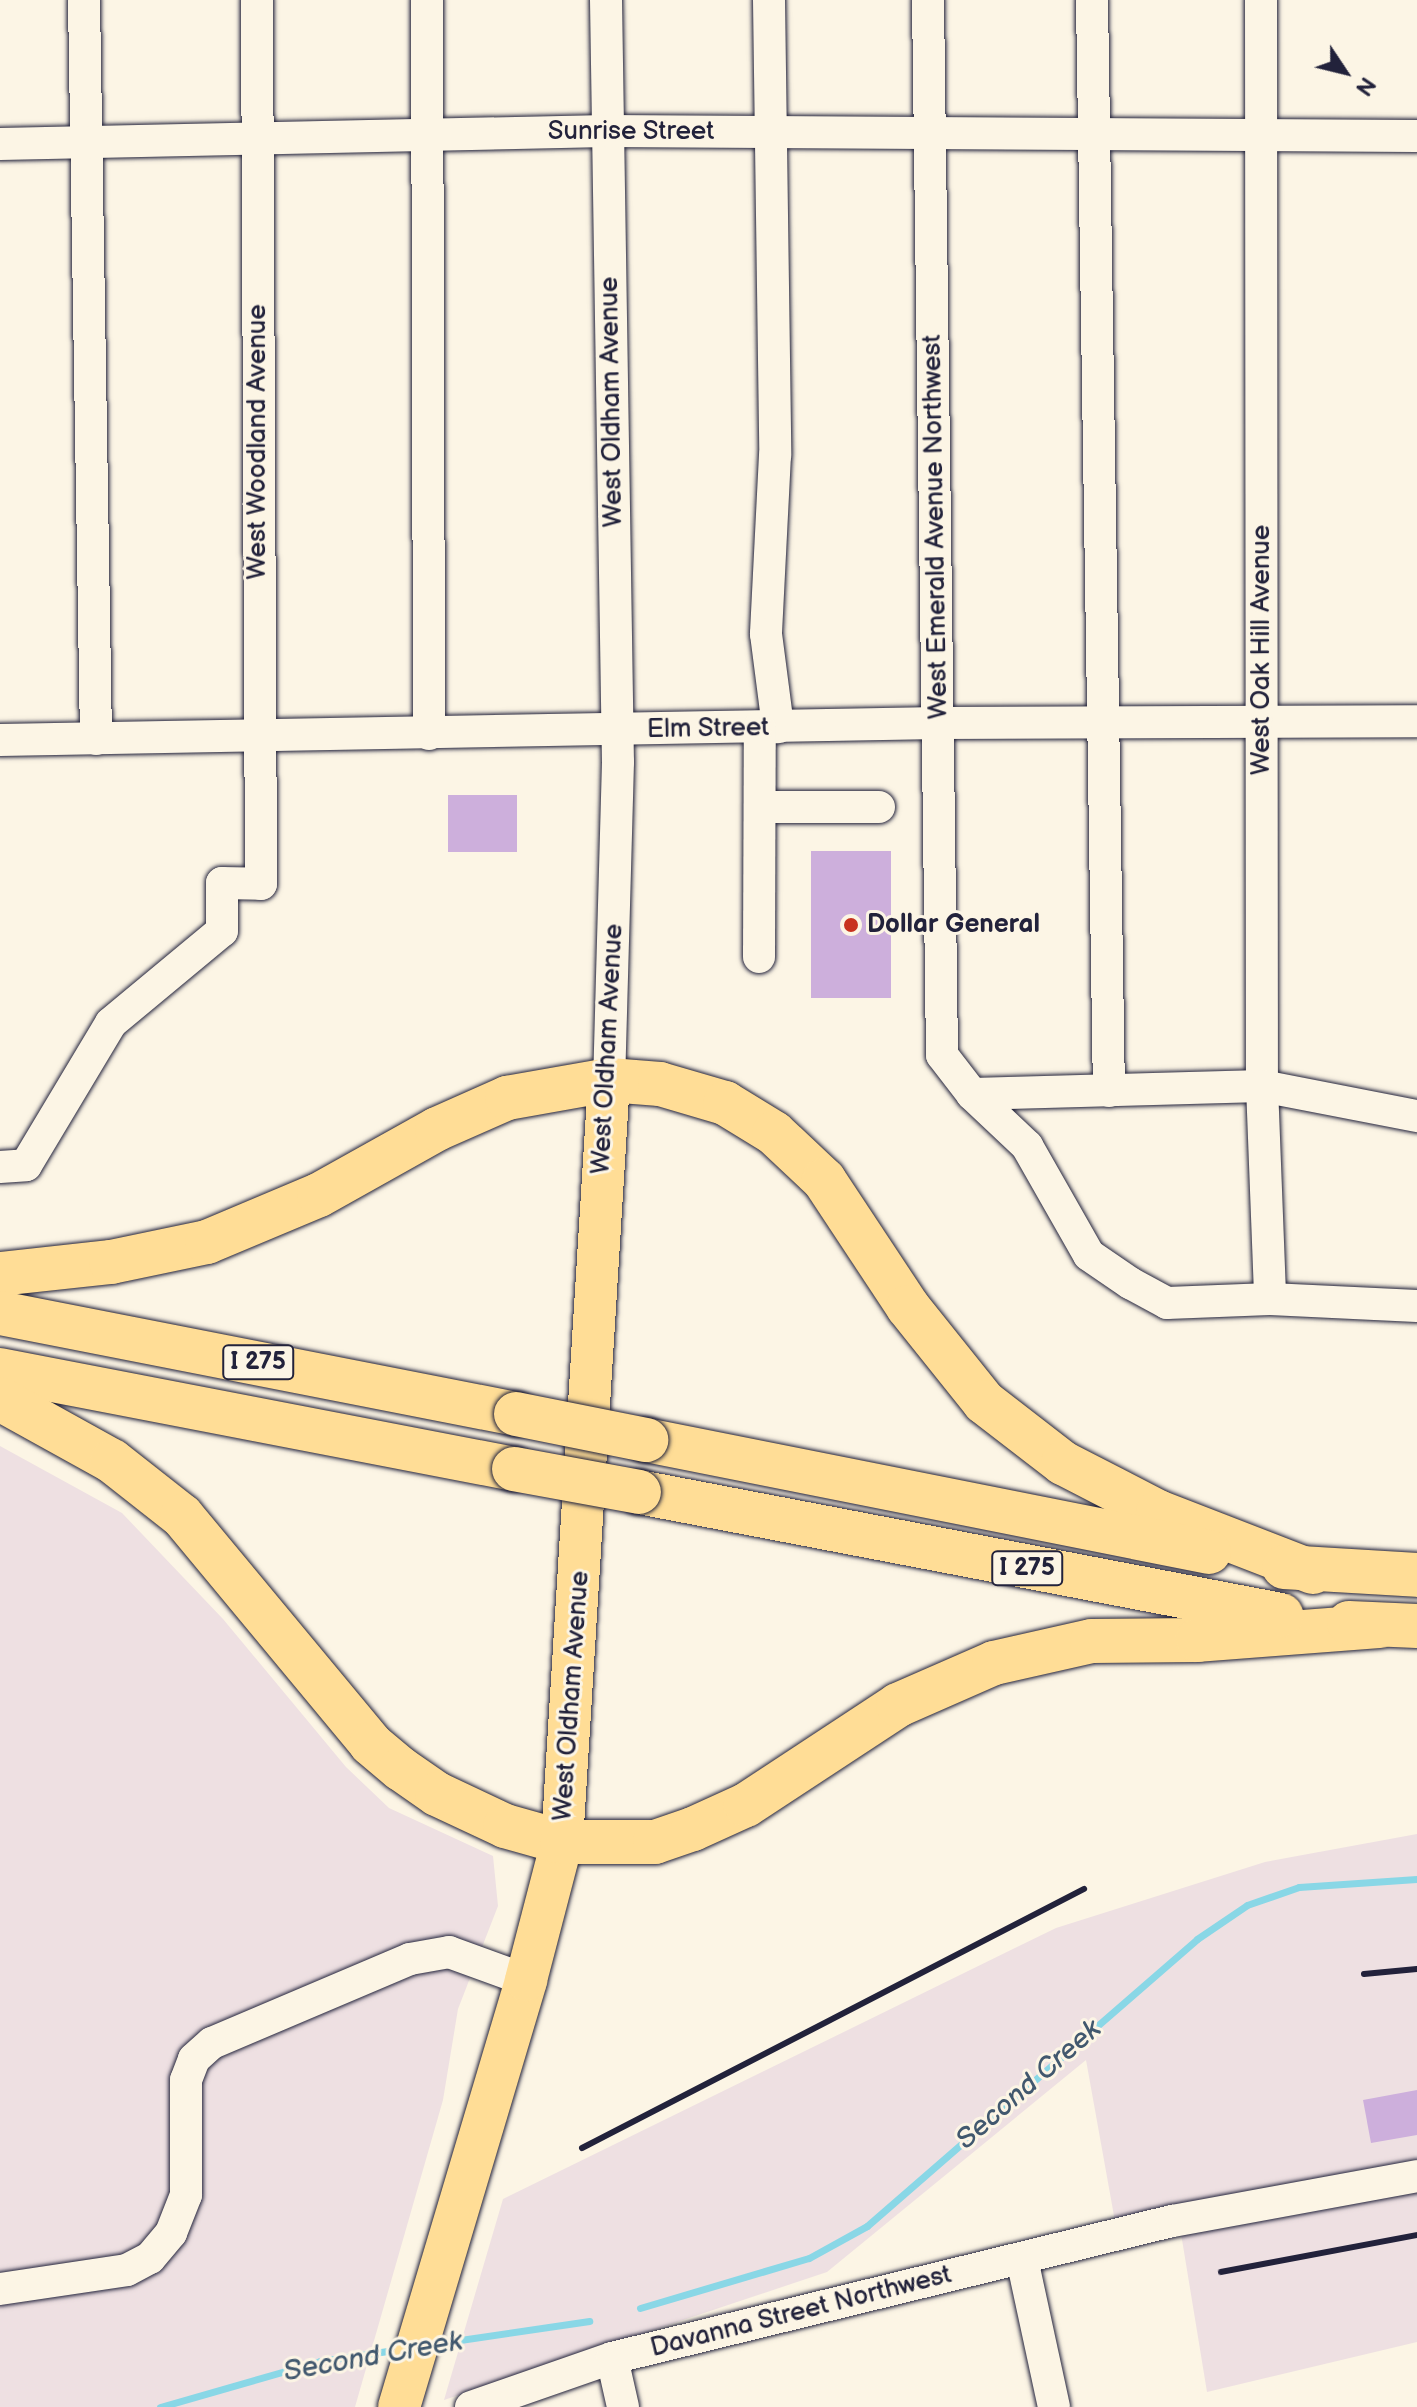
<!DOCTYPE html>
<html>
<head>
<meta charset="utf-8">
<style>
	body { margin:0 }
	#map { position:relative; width:1417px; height:2407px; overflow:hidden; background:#fcf5e5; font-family:"Balsamiq Sans",sans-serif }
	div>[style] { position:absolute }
	.built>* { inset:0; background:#eee0e2 }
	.stream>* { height:7px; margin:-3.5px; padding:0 3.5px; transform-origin:3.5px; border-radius:3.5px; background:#89d7e6 }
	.building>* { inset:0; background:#cdafdc; transform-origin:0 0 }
	.roads { filter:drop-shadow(0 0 2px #22223b) drop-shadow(0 0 2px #22223b) }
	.minor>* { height:32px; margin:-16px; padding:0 16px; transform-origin:16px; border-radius:16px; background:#fcf5e5 }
	.major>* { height:42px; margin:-21px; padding:0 21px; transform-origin:21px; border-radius:21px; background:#ffdd96 }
	.highway>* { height:44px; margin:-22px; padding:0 22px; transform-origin:22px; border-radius:22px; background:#ffdd96 }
	.rail>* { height:6px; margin:-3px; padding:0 3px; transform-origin:3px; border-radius:3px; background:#22223b }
	.bridges { filter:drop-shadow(0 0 2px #22223b) drop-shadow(0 0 2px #22223b) }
	.highway-bridge>* { height:44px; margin:-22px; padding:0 22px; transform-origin:22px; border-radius:22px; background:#ffdd96 }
	.dots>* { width:22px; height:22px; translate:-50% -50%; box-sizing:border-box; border:4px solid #fcf5e5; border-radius:50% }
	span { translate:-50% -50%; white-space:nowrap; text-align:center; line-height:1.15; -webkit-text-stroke:6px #fcf5e5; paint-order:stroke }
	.shield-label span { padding:2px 6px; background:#fcf5e5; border:2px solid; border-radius:6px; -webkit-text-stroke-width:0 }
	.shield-label { font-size:24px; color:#22223b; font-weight:700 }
	.street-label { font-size:26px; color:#22223b }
	.poi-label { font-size:26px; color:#22223b; font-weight:700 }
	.left { translate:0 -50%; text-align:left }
	.water-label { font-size:28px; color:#41586e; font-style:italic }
	.north { position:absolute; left:1305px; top:32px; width:80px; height:80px; -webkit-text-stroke:6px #fcf5e5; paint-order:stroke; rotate:125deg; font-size:22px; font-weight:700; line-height:32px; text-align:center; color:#22223b }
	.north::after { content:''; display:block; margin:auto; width:28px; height:36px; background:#22223b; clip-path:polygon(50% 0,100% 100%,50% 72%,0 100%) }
</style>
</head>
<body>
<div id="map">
	<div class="built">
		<i style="clip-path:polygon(0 1446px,122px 1513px,223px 1619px,346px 1767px,389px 1808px,493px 1856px,498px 1906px,458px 2009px,443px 2100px,355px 2407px,0 2407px)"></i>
		<i style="clip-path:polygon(1417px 1834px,1417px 2342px,1207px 2392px,1177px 2209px,1116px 2227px,1086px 2060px,827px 2272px,444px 2400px,503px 2199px,1056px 1928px,1265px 1862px)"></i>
	</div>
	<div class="stream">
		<i style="left:640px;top:2308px;width:176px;rotate:-16.5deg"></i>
		<i style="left:809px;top:2258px;width:66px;rotate:-28.9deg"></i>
		<i style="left:867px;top:2226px;width:437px;rotate:-41deg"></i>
		<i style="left:1197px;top:1939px;width:60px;rotate:-34.2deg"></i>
		<i style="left:1247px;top:1905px;width:55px;rotate:-19.1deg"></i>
		<i style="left:1299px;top:1887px;width:118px;rotate:-3.9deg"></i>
		<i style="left:433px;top:2344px;width:158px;rotate:-8.4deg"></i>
		<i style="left:160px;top:2407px;width:166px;rotate:-16deg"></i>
		<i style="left:320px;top:2361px;width:82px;rotate:-8.4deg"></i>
	</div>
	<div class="building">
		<i style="left:448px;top:795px;width:69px;height:57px"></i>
		<i style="left:891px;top:851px;width:147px;height:80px;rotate:90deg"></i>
		<i style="clip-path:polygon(1417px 2090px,1417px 2135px,1371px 2143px,1363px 2100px)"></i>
	</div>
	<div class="roads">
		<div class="minor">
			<i style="left:84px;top:0;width:739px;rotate:89.07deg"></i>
			<i style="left:427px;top:0;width:734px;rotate:89.84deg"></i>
			<i style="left:606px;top:0;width:762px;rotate:89.1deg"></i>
			<i style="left:618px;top:762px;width:318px;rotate:91.6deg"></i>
			<i style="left:769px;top:0;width:455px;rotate:89.2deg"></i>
			<i style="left:775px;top:455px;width:179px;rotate:92.9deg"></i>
			<i style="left:766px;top:634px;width:94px;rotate:82.6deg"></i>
			<i style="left:928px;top:0;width:1055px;rotate:89.24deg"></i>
			<i style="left:942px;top:1055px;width:49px;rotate:52.4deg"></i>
			<i style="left:972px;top:1094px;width:76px;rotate:43.4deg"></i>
			<i style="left:1027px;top:1146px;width:125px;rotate:60.4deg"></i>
			<i style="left:1089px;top:1255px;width:50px;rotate:34.3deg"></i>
			<i style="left:1130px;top:1283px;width:42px;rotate:28.4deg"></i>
			<i style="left:1167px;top:1303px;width:103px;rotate:-2.2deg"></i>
			<i style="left:1270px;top:1299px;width:147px;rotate:2.7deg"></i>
			<i style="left:1092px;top:0;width:1091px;rotate:89.11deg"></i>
			<i style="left:1261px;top:0;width:1086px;rotate:89.95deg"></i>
			<i style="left:1262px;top:1086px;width:213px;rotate:87.8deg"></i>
			<i style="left:0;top:144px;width:607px;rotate:-1.23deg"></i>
			<i style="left:607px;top:131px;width:810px;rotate:0.35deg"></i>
			<i style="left:0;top:740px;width:939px;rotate:-1.04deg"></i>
			<i style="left:939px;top:723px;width:478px;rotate:-0.2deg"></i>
			<i style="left:760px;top:807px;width:119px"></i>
			<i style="left:759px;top:957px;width:230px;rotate:-89.8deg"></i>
			<i style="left:972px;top:1094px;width:290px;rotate:-1.6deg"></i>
			<i style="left:1262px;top:1086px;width:158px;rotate:11deg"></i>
			<i style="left:0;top:1167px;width:26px;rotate:-4deg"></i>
			<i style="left:26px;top:1165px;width:165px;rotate:-59.1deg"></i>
			<i style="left:111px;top:1023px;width:144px;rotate:-39.7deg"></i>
			<i style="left:222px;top:931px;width:48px;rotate:-90deg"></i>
			<i style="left:222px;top:883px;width:39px;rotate:1deg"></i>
			<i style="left:261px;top:884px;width:884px;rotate:-90.26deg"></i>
			<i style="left:1022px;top:2259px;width:151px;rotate:77.8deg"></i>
			<i style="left:0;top:2289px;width:128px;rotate:-8.5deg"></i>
			<i style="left:127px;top:2270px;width:26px;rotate:-28deg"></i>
			<i style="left:150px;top:2258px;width:33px;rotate:-50deg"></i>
			<i style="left:171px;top:2233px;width:41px;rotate:-68.5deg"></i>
			<i style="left:186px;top:2195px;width:115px;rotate:-90deg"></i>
			<i style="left:186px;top:2080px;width:22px;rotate:-69deg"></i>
			<i style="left:194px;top:2059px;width:24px;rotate:-42deg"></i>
			<i style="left:212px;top:2043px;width:215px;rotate:-23deg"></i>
			<i style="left:410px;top:1959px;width:40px;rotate:-10deg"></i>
			<i style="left:449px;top:1952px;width:82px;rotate:20deg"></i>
			<i style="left:612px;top:2358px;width:50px;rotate:77.3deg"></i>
			<i style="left:471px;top:2407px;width:149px;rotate:-19.2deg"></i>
			<i style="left:612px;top:2358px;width:577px;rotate:-13.75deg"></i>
			<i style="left:1172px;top:2221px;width:249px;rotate:-10.4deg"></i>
		</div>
		<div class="major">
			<i style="left:399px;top:2407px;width:445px;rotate:-73.4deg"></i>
			<i style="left:526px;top:1980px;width:143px;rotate:-75.4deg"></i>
			<i style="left:562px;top:1842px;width:763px;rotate:-86.47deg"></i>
		</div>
		<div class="highway">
			<i style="left:0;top:1274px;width:112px;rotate:-6.2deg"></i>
			<i style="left:111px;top:1262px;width:98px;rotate:-11.8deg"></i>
			<i style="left:207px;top:1242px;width:121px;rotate:-22.8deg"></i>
			<i style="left:319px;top:1195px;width:135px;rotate:-29.2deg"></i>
			<i style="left:437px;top:1129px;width:77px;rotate:-23.9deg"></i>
			<i style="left:507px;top:1098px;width:104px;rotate:-10deg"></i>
			<i style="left:609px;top:1080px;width:51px;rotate:4.5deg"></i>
			<i style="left:660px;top:1084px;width:68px;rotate:16.3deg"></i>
			<i style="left:725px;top:1103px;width:57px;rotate:31.5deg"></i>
			<i style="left:774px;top:1133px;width:69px;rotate:43.2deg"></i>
			<i style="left:824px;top:1180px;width:152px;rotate:56.5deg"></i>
			<i style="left:908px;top:1307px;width:122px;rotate:51.3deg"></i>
			<i style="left:984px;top:1402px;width:100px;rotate:37.7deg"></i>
			<i style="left:1063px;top:1463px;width:107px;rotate:27.3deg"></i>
			<i style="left:1158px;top:1512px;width:166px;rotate:21.2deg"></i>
			<i style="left:0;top:1313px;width:526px;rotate:11.07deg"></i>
			<i style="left:0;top:1370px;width:523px;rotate:10.9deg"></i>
			<i style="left:0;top:1399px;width:128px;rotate:29deg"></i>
			<i style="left:112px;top:1461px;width:89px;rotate:38.2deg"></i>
			<i style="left:182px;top:1516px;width:296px;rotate:50.3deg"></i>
			<i style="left:371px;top:1744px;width:39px;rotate:40deg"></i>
			<i style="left:401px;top:1769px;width:44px;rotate:34.8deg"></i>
			<i style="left:437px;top:1794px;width:75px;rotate:25.2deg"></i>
			<i style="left:505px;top:1826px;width:59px;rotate:15.7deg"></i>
			<i style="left:562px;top:1842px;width:93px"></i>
			<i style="left:655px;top:1842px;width:40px;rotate:-18.9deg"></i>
			<i style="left:693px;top:1829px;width:58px;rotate:-24.4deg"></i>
			<i style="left:746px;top:1805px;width:182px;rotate:-33.3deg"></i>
			<i style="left:898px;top:1705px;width:105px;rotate:-23.6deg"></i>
			<i style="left:994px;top:1663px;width:100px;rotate:-12.7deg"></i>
			<i style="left:1092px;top:1641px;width:106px;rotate:-0.5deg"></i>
			<i style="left:1198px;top:1640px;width:182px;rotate:-4.4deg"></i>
			<i style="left:646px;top:1440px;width:574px;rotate:11.25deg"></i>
			<i style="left:639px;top:1492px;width:654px;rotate:10.85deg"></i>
			<i style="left:1284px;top:1567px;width:133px;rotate:3.4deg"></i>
			<i style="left:1349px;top:1623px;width:68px;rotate:2.5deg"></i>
		</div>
	</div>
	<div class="rail">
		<i style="left:1364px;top:1974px;width:53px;rotate:-5.4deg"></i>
		<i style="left:582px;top:2148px;width:565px;rotate:-27.29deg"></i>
		<i style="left:1221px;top:2272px;width:199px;rotate:-10.7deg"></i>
	</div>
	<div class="bridges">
		<div class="highway-bridge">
			<i style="left:516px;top:1414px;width:133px;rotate:11.3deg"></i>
			<i style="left:514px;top:1469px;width:127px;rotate:10.4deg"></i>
		</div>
	</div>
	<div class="dots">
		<i style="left:851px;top:925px;background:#c8321e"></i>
	</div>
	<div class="shield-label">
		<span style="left:258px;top:1362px">I 275</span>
		<span style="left:1027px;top:1568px">I 275</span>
	</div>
	<div class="street-label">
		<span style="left:631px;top:132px">Sunrise Street</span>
		<span style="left:612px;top:402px;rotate:-91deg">West Oldham Avenue</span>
		<span style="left:258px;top:442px;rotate:-90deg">West Woodland Avenue</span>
		<span style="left:936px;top:527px;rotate:-91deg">West Emerald Avenue Northwest</span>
		<span style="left:1262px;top:650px;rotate:-90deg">West Oak Hill Avenue</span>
		<span style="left:708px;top:729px;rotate:-1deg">Elm Street</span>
		<span style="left:608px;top:1049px;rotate:-87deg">West Oldham Avenue</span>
		<span style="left:572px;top:1696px;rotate:-86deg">West Oldham Avenue</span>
		<span style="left:801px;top:2312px;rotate:-14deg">Davanna Street Northwest</span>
	</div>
	<div class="poi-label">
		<span class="left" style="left:867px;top:925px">Dollar General</span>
	</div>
	<div class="water-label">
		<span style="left:1029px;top:2085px;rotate:-41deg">Second Creek</span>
		<span style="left:373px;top:2357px;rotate:-10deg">Second Creek</span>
	</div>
	<div class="north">N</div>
</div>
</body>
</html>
